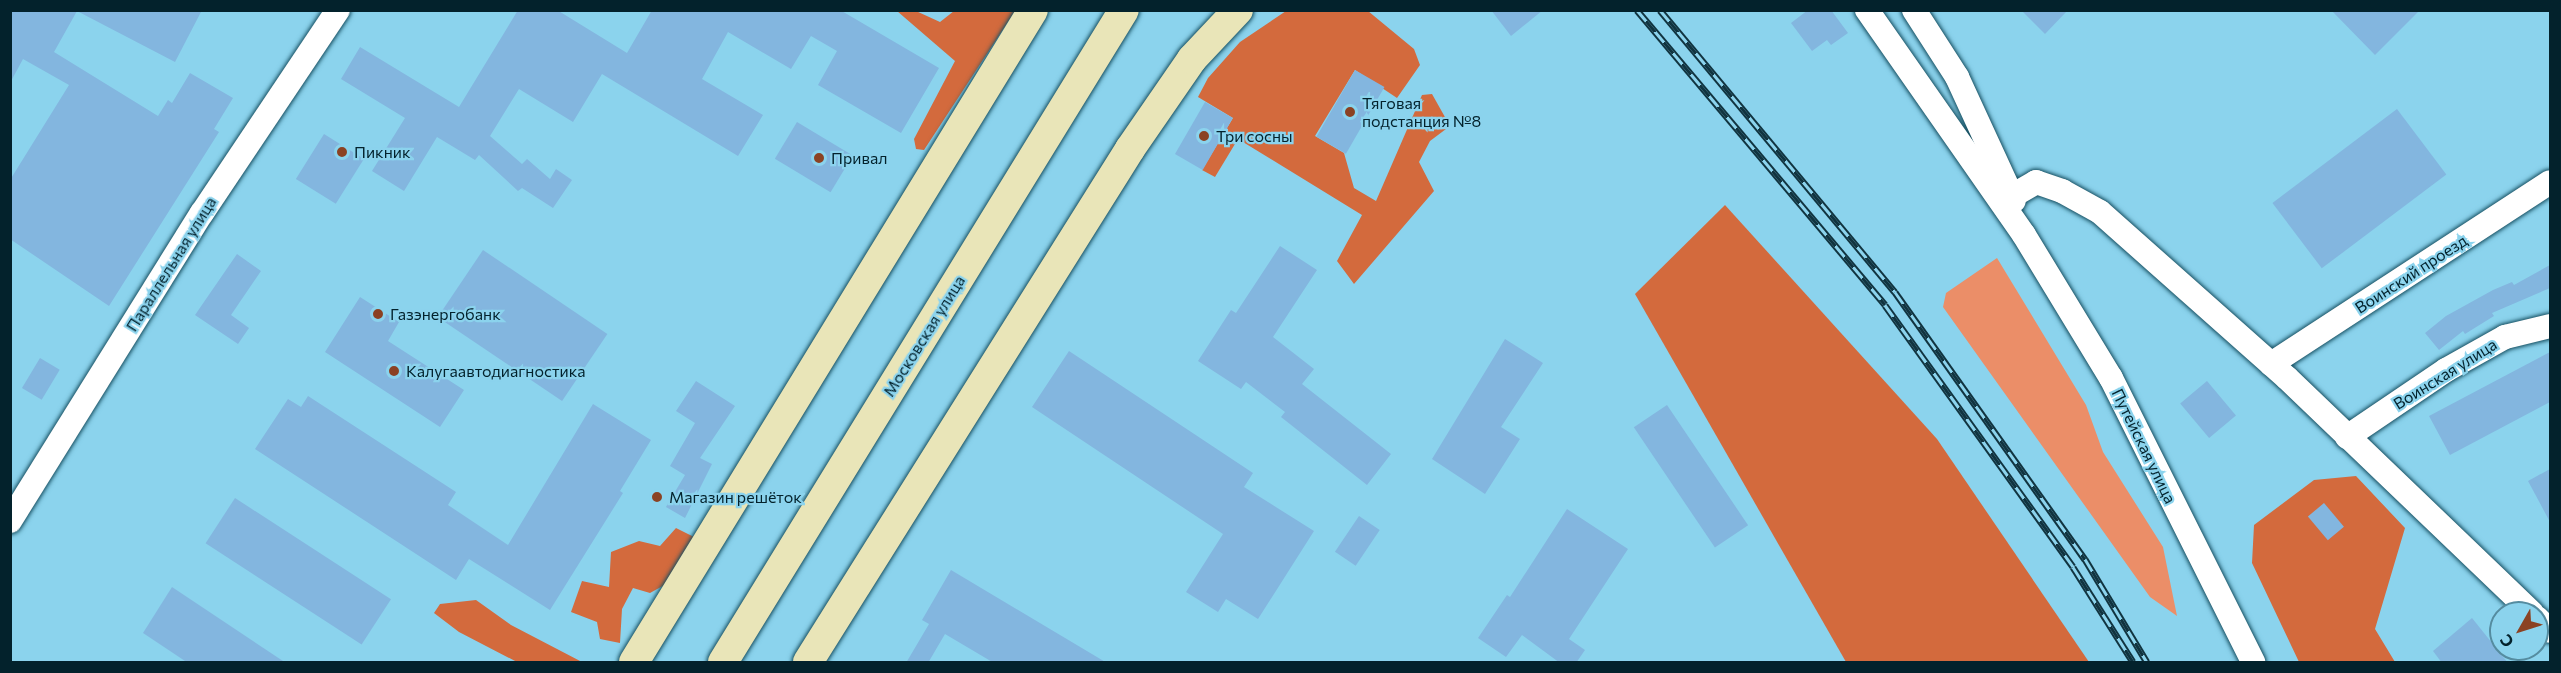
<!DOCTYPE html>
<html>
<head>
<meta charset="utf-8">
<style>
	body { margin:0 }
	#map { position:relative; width:2561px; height:673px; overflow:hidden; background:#8bd3ed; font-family:Commissioner,sans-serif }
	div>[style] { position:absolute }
	.green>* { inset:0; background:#eb8e68 }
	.forest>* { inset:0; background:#d36a3d }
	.building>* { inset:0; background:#83b6df; transform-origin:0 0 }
	.roads { filter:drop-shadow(0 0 2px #164f61) drop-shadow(0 0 2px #164f61) }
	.minor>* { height:24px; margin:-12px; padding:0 12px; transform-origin:12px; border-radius:12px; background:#fff }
	.major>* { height:30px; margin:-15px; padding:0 15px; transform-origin:15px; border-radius:15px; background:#e9e5b8 }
	.rail>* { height:7px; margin-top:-3.5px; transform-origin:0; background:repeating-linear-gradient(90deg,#8bd3ed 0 14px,#113440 0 28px); box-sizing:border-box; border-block:2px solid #113440 }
	.dots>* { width:16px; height:16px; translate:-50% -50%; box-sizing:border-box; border:3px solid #8bd3ed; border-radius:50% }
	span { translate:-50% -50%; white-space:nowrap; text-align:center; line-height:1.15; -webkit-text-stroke:4.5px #8bd3ed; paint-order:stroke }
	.poi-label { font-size:16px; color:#03222c }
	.left { translate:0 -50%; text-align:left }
	.street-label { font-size:16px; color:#03222c }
	.frame { position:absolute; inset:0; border:12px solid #03222c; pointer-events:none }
	.north { position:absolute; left:2489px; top:601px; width:60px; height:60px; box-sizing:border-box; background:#8bd3ed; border:2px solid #558ca0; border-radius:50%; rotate:231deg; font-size:16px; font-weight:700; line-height:24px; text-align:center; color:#03222c }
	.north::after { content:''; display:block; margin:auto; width:21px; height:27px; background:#8b4223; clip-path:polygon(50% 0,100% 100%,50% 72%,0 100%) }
</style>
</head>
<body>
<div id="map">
	<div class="green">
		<i style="clip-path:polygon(1997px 258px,2086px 405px,2103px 452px,2163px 547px,2177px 616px,2150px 597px,1943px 307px,1946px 293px)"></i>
	</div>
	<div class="forest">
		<i style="clip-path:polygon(897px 11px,916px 11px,940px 22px,954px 11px,1015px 11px,924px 150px,916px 149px,914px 139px,955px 61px)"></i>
		<i style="clip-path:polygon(1286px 11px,1368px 11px,1414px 49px,1420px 65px,1397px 98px,1355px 70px,1315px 136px,1344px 153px,1354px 188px,1376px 201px,1422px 95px,1432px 94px,1450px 126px,1430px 141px,1419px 162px,1434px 191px,1354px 284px,1337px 261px,1362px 215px,1238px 139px,1215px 177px,1202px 170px,1233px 118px,1198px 97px,1208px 78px,1240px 42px)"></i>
		<i style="clip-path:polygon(1725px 205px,1937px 439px,2089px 662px,1846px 662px,1635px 294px)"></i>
		<i style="clip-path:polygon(2356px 476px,2405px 528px,2375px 629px,2395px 662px,2299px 662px,2252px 563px,2254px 525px,2314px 480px)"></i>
		<i style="clip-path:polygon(676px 528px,694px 537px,679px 577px,650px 593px,633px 588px,622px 609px,620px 643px,600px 639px,597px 622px,571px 612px,582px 581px,609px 587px,611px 552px,639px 541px,660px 546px)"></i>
		<i style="clip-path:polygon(476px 600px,511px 625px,582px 662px,517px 662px,459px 632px,434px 613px,440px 604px)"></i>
	</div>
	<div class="building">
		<i style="clip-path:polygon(10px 10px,202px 10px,175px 62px,77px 11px,54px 52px,158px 116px,168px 100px,172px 103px,190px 73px,233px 98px,214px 129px,219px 132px,109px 306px,10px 239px,10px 180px,69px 85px,23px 59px,10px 83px)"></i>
		<i style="clip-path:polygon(518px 10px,557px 10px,627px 53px,652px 10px,840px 10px,939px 68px,901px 133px,818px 85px,837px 51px,811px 36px,791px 69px,728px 32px,702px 79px,763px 115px,738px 156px,602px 74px,573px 122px,519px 89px,490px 136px,522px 164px,527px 159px,550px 179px,556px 169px,572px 180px,553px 208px,522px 188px,518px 191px,479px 155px,475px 160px,437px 137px,404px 191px,372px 171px,405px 118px,341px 79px,360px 47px,459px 107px)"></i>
		<i style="clip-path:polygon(1491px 10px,1543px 10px,1511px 36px)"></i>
		<i style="clip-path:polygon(1808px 10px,1831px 10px,1848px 33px,1831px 45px,1827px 40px,1812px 51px,1791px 23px)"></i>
		<i style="clip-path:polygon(2021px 10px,2068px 10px,2045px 34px)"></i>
		<i style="clip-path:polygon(2331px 10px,2420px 10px,2375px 55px)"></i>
		<i style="left:1355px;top:70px;width:34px;height:77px;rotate:30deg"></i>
		<i style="left:1205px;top:102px;width:32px;height:60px;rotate:30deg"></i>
		<i style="left:2397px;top:109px;width:82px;height:156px;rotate:53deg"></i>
		<i style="left:797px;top:122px;width:65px;height:43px;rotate:31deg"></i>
		<i style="left:324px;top:134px;width:47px;height:53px;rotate:32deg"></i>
		<i style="clip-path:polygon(1280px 246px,1317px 270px,1273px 337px,1314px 369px,1302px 384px,1391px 454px,1367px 485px,1281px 417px,1285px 412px,1246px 382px,1241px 389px,1198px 361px,1231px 310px,1236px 313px)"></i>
		<i style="left:483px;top:250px;width:150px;height:81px;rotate:34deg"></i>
		<i style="clip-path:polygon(237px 254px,261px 271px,231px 315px,249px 328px,238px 344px,195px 315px)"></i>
		<i style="clip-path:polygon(2550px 265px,2550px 288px,2492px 313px,2494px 316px,2465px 334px,2463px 331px,2439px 350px,2425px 333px,2446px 316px,2493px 290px,2512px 282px,2514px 285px)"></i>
		<i style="clip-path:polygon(360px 297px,399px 322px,388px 341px,464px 390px,440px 427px,325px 352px)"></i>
		<i style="clip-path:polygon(1505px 339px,1543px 363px,1501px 427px,1520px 439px,1485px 494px,1432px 459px)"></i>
		<i style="clip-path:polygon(1069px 351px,1253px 473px,1244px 487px,1314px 531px,1258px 619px,1226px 599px,1218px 612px,1186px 592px,1223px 534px,1032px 407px)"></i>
		<i style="clip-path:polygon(2550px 352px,2550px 402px,2450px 455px,2429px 416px)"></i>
		<i style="left:40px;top:358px;width:23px;height:35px;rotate:31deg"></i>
		<i style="clip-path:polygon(696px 381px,735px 406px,700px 458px,712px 464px,685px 518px,666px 507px,685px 475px,670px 466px,695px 423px,676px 411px)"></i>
		<i style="left:2207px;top:381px;width:45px;height:35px;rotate:50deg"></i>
		<i style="clip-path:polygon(308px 396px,456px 492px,448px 505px,508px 545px,593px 404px,651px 440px,620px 491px,623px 493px,550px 610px,469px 559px,456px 580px,255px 449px,288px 399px,301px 407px)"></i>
		<i style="left:1667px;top:405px;width:145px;height:40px;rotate:56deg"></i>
		<i style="clip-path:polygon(2550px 469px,2550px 522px,2528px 481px)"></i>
		<i style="left:235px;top:498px;width:186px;height:54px;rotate:33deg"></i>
		<i style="left:2324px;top:503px;width:31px;height:21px;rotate:50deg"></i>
		<i style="clip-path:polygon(1567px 509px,1628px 549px,1569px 639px,1585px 650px,1576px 663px,1560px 663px,1522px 635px,1506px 657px,1478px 638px,1507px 595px,1510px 597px)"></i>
		<i style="left:1359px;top:516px;width:25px;height:43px;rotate:34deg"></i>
		<i style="clip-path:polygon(951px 570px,1107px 663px,994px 663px,945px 634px,928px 663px,906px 663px,929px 624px,922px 620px)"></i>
		<i style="clip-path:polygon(172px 587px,286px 663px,188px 663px,143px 633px)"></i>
		<i style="clip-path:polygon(2472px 618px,2508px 663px,2442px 663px,2433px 651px)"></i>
	</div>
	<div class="roads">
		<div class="minor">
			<i style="left:1867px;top:10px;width:274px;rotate:55.1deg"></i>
			<i style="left:2024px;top:235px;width:167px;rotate:58.7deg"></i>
			<i style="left:2111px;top:378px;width:318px;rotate:63.4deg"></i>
			<i style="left:1914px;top:10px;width:80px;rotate:57.3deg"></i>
			<i style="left:1957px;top:77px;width:136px;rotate:65.3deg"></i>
			<i style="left:2012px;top:196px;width:28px;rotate:-30deg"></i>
			<i style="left:2036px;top:182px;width:28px;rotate:19deg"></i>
			<i style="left:2062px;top:191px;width:43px;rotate:28.9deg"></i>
			<i style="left:2100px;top:212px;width:250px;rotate:41.6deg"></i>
			<i style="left:2287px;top:378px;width:339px;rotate:43.8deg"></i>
			<i style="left:2271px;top:364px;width:333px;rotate:-33.1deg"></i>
			<i style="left:2347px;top:437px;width:120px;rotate:-34.1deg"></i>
			<i style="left:2446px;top:370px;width:68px;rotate:-29.2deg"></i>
			<i style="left:2505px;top:337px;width:46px;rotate:-13.7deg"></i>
			<i style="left:10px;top:521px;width:363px;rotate:-58.1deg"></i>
			<i style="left:202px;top:213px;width:244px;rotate:-56.2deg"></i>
			<i style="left:2537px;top:618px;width:18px;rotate:45deg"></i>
		</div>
		<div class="major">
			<i style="left:634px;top:662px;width:764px;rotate:-58.53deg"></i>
			<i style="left:723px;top:662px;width:765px;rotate:-58.41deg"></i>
			<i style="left:808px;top:662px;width:606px;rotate:-57.88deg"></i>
			<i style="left:1130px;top:149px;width:109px;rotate:-55.4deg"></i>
			<i style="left:1192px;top:59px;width:67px;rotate:-46.8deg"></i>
		</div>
	</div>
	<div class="rail">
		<i style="left:1637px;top:10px;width:385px;rotate:49.9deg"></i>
		<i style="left:1885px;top:305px;width:322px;rotate:54.3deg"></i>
		<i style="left:2073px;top:567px;width:112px;rotate:57.7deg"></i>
		<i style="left:1660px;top:10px;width:367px;rotate:50.2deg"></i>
		<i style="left:1895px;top:292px;width:328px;rotate:54.6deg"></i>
		<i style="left:2085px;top:559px;width:120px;rotate:59deg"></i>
	</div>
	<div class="dots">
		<i style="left:1350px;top:112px;background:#8b4223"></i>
		<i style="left:1204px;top:136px;background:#8b4223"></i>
		<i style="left:342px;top:152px;background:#8b4223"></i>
		<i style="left:819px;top:158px;background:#8b4223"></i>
		<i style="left:378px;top:314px;background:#8b4223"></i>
		<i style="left:394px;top:371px;background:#8b4223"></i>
		<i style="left:657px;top:497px;background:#8b4223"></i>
	</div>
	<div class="poi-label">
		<span class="left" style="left:1362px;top:112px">Тяговая<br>подстанция №8</span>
		<span class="left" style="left:1216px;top:136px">Три сосны</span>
		<span class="left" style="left:354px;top:152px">Пикник</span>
		<span class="left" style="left:831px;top:158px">Привал</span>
		<span class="left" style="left:390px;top:314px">Газэнергобанк</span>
		<span class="left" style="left:406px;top:371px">Калугаавтодиагностика</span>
		<span class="left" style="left:669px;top:497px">Магазин решёток</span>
	</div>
	<div class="street-label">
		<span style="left:171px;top:264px;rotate:-58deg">Параллельная улица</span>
		<span style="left:2411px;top:274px;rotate:-33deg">Воинский проезд</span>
		<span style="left:924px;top:336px;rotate:-58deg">Московская улица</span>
		<span style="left:2445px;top:374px;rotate:-32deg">Воинская улица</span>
		<span style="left:2144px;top:446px;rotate:64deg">Путейская улица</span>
	</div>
	<div class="frame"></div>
	<div class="north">С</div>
</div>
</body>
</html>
